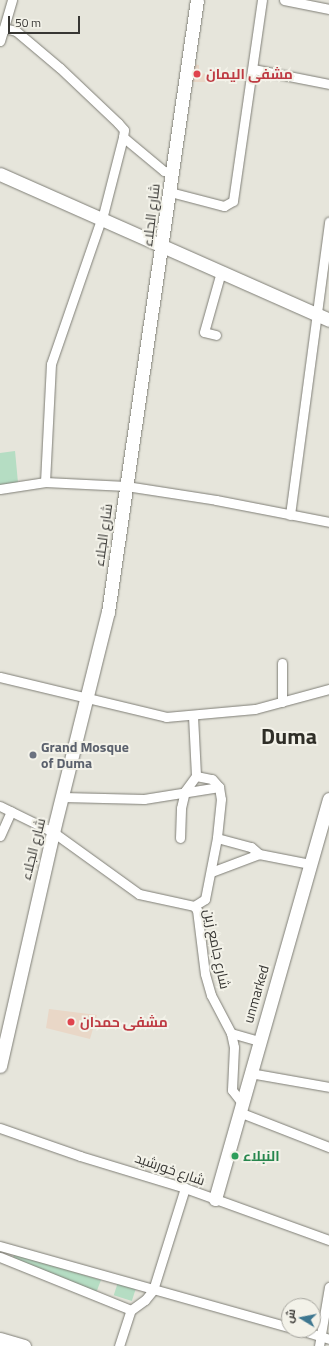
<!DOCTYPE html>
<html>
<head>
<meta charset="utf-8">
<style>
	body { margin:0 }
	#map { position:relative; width:329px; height:1346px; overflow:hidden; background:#e6e5db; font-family:"Titillium Web",Cairo,sans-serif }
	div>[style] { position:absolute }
	.medical>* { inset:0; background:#e9d7c7 }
	.green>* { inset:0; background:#b5ddc3; transform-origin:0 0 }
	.roads { filter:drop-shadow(0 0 1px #7f7e76) drop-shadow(0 0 1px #7f7e76) }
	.street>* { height:9px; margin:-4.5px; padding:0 4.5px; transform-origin:4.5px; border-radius:4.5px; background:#fff }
	.secondary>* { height:13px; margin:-6.5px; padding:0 6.5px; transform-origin:6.5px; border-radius:6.5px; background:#fff }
	.dots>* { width:11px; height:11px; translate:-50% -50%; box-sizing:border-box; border:2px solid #f3f2e9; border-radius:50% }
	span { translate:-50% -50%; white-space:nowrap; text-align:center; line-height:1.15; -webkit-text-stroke:4px #f3f2e9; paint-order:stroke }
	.health-label { font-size:14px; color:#be3a42; font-weight:700 }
	.left { translate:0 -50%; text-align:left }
	.street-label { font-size:14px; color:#373633 }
	.worship-label { font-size:14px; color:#5b616d; font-weight:700 }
	.leisure-label { font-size:14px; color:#27864d; font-weight:700 }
	.town-label { font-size:22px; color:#2f2e27; font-weight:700 }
	.north { position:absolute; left:281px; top:1298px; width:40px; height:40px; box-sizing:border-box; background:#f3f2e9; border:1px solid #a8a7a0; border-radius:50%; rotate:280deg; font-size:11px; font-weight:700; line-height:16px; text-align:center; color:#373633 }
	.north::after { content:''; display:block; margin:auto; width:14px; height:18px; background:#3e7790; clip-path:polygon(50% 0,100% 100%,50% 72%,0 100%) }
	.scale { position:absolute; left:8px; top:16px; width:72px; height:18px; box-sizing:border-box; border:2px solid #373633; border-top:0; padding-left:5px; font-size:12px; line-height:14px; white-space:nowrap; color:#373633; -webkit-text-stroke:3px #f3f2e9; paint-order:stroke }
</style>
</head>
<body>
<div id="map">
	<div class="medical">
		<i style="clip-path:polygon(192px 64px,199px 65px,199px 73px,208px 74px,208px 82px,191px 82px)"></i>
		<i style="clip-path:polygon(49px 1009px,97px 1015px,90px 1039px,46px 1028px)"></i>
	</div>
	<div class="green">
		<i style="clip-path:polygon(15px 451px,18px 483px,0 486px,0 453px)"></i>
		<i style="clip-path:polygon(14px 1254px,101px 1280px,96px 1293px,13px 1259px)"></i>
		<i style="left:119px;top:1279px;width:19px;height:17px;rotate:18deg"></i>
	</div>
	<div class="roads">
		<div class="street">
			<i style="left:284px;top:0;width:46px;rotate:11.3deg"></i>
			<i style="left:4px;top:28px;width:12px;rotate:14deg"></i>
			<i style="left:16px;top:31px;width:57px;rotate:40.1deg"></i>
			<i style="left:60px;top:68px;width:80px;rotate:43.5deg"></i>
			<i style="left:118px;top:123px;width:9px;rotate:49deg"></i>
			<i style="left:124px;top:130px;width:7px;rotate:98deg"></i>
			<i style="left:123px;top:137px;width:53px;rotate:39.7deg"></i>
			<i style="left:164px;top:171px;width:8px;rotate:7deg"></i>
			<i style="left:0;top:41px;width:43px;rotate:-73.7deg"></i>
			<i style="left:253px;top:69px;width:77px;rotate:11.2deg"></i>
			<i style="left:170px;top:192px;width:56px;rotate:14.5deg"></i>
			<i style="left:224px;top:206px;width:10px;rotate:-29deg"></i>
			<i style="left:233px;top:201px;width:203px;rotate:-81.8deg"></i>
			<i style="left:102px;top:219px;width:85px;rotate:-75.6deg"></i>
			<i style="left:216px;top:335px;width:12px;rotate:-166deg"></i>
			<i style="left:204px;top:332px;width:62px;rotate:-74.2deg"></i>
			<i style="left:45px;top:482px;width:118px;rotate:-87.1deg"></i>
			<i style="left:51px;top:364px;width:147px;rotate:-70.9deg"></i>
			<i style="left:0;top:489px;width:46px;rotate:-8.8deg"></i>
			<i style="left:45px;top:482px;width:81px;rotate:2.8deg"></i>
			<i style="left:126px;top:486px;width:91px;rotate:8.8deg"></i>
			<i style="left:216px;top:500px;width:115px;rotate:11deg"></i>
			<i style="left:290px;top:515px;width:296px;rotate:-82.4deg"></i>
			<i style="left:0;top:677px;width:171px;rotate:13.5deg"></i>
			<i style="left:166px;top:717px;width:89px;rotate:-5.1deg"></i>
			<i style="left:255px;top:709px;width:77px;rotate:-15.1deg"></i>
			<i style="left:282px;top:702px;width:39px;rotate:-90deg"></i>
			<i style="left:193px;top:716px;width:60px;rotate:87.1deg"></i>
			<i style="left:196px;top:776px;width:16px;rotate:11deg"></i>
			<i style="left:212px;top:779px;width:11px;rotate:49deg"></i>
			<i style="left:219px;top:787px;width:12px;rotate:81deg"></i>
			<i style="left:221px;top:799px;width:39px;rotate:96deg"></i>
			<i style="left:217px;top:838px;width:35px;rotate:15deg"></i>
			<i style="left:251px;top:847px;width:11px;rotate:41deg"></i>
			<i style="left:259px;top:854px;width:51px;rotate:159.4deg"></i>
			<i style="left:63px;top:797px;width:81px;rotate:1.4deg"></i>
			<i style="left:144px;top:799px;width:76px;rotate:-9.1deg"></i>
			<i style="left:0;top:806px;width:59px;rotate:26.1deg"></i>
			<i style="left:53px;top:832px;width:106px;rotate:35.8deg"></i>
			<i style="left:139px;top:894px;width:56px;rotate:12.3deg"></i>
			<i style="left:194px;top:906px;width:5px;rotate:53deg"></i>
			<i style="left:197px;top:910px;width:64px;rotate:82.9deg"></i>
			<i style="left:205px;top:974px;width:22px;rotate:74deg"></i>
			<i style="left:211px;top:995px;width:43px;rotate:62.2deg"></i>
			<i style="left:231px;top:1033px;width:14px;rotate:78deg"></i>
			<i style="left:234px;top:1047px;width:43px;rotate:92.7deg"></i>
			<i style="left:232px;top:1090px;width:16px;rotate:52deg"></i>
			<i style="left:0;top:836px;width:27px;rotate:-66deg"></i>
			<i style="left:180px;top:838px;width:30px;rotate:-88deg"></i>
			<i style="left:181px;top:808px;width:17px;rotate:-77deg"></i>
			<i style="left:185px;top:791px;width:19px;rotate:-54deg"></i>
			<i style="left:259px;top:854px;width:52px;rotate:11.1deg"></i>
			<i style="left:194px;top:906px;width:13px;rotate:-32deg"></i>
			<i style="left:205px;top:899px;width:62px;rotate:-78.9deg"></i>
			<i style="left:231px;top:1033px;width:29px;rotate:16deg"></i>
			<i style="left:250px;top:1073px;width:80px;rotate:10deg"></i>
			<i style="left:239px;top:1112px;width:97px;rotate:21.3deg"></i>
			<i style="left:0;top:1128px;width:85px;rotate:19.3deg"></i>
			<i style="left:80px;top:1156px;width:110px;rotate:16.9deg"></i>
			<i style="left:185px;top:1188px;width:153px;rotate:19.9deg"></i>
			<i style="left:0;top:1246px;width:300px;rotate:15.7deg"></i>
			<i style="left:0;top:1257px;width:141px;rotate:22deg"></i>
			<i style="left:131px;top:1310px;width:17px;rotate:-36deg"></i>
			<i style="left:145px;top:1300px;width:13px;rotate:-51deg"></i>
			<i style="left:153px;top:1290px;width:107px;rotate:-72.6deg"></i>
			<i style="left:300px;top:1330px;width:30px;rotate:17deg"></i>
			<i style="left:119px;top:1346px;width:38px;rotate:-72deg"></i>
			<i style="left:319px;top:1346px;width:60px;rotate:-80.4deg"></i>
		</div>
		<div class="secondary">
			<i style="left:0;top:174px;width:360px;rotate:23.9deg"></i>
			<i style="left:0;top:1066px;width:240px;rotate:-77.2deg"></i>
			<i style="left:53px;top:832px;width:227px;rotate:-76deg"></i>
			<i style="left:108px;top:612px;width:618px;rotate:-81.73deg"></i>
			<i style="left:215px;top:1199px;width:416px;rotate:-74.1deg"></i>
			<i style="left:0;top:1339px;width:25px;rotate:16deg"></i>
		</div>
	</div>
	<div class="dots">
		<i style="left:197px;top:74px;background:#e0444e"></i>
		<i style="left:33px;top:755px;background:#6b7280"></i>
		<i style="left:71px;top:1022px;background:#e0444e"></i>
		<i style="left:235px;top:1156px;background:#2e9e5b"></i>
	</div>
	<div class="health-label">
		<span class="left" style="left:206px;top:74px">مشفى اليمان</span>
		<span class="left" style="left:80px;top:1022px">مشفى حمدان</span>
	</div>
	<div class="street-label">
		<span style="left:151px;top:215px;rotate:-83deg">شارع الجلاء</span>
		<span style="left:103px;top:535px;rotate:-82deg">شارع الجلاء</span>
		<span style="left:33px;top:849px;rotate:-76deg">شارع الجلاء</span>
		<span style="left:217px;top:949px;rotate:78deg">شارع جامع زين</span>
		<span style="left:256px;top:994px;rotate:-74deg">unmarked</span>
		<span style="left:170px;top:1169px;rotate:19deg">شارع خورشيد</span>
	</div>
	<div class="worship-label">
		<span class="left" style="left:41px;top:755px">Grand Mosque<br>of Duma</span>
	</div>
	<div class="leisure-label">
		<span class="left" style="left:243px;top:1156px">النبلاء</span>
	</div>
	<div class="town-label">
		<span style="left:289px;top:737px">Duma</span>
	</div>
	<div class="north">ش</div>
	<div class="scale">50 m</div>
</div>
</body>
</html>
